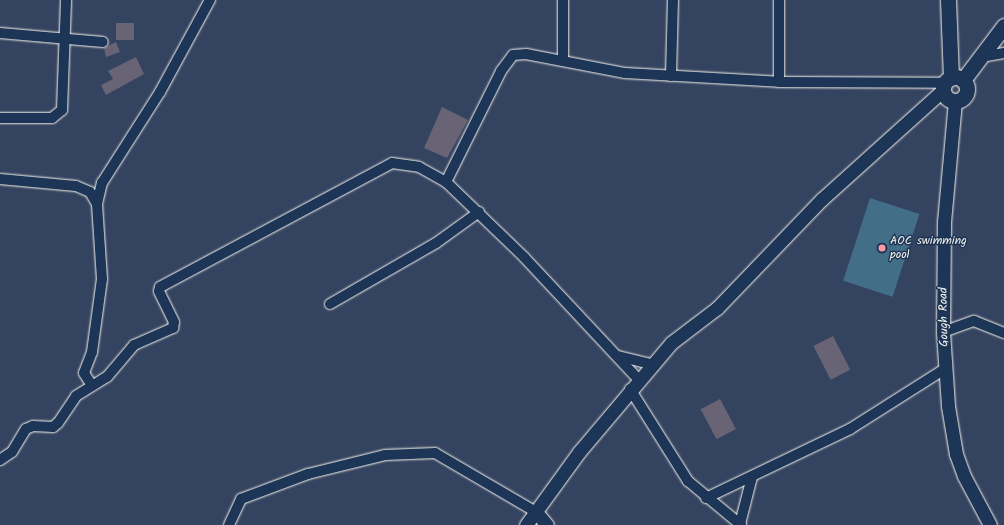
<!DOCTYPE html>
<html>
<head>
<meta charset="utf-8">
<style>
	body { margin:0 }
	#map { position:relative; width:1004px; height:525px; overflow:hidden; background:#344360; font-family:Kalam,sans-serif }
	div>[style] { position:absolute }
	.water>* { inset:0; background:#426e88; transform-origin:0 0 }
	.building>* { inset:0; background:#686375; transform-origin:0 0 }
	.roads { filter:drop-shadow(0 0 1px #f4f1e8) drop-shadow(0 0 1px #f4f1e8) }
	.minor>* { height:10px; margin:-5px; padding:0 5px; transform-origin:5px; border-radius:5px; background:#1d3557 }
	.tertiary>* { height:13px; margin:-6.5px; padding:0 6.5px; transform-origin:6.5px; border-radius:6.5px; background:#1d3557 }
	.secondary>* { height:15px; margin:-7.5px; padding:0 7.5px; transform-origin:7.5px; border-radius:7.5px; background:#1d3557 }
	.secondary>.ring { margin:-7.5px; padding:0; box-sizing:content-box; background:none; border:15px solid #1d3557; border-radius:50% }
	.dots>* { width:11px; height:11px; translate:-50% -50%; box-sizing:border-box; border:2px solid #1d3557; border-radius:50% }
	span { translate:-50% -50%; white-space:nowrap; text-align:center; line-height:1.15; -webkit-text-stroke:3px #1d3557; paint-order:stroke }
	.poi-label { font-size:12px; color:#f4f1e8 }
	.left { translate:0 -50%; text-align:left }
	.street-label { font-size:12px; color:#f4f1e8 }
</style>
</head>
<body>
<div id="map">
	<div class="water">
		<i style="left:870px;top:198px;width:52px;height:87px;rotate:18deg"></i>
	</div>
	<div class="building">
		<i style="left:116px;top:23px;width:18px;height:17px"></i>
		<i style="clip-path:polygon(116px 42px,120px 52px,106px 57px,104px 48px)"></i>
		<i style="clip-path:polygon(136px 57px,144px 74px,106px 95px,101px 85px,113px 79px,108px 71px)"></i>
		<i style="clip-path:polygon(442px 107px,468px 120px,447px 158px,424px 148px)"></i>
		<i style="left:833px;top:336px;width:38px;height:22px;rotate:63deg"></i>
		<i style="left:720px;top:399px;width:34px;height:22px;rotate:62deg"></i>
	</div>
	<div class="roads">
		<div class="minor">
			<i style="left:563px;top:0;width:61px;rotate:90deg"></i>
			<i style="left:0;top:33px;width:103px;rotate:5deg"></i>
			<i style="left:981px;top:57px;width:23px;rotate:-10deg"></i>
			<i style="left:671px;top:76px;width:76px;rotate:-88.5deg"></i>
			<i style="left:779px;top:82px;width:82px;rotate:-90deg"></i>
			<i style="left:0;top:118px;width:52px"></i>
			<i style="left:52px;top:118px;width:13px;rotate:-39deg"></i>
			<i style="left:62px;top:110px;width:110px;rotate:-87.9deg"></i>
			<i style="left:0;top:179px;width:76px;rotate:5.3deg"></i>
			<i style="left:76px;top:186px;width:15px;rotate:23deg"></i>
			<i style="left:90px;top:192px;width:14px;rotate:60deg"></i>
			<i style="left:97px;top:204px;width:75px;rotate:86.2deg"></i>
			<i style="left:102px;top:279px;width:74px;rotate:97.8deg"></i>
			<i style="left:92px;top:352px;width:22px;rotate:111deg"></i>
			<i style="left:84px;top:373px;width:15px;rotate:58deg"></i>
			<i style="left:97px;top:204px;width:22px;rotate:-77deg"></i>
			<i style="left:102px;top:183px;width:108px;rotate:-57.5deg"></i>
			<i style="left:160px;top:92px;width:105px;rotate:-61.5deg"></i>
			<i style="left:330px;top:304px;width:122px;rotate:-29.9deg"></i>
			<i style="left:436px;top:243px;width:53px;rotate:-35.8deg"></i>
			<i style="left:943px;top:332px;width:33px;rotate:-20deg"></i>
			<i style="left:974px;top:321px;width:32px;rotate:22deg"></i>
			<i style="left:618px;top:356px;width:36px;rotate:14deg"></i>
			<i style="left:639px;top:380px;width:168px;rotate:-133.1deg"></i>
			<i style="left:524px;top:257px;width:108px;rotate:-136.1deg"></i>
			<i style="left:446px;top:182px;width:124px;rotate:-63.6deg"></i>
			<i style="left:501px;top:71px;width:20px;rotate:-53deg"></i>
			<i style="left:513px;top:55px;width:13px;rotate:-4deg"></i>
			<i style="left:526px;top:54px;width:101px;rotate:10.9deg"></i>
			<i style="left:625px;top:73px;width:154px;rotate:3.3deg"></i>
			<i style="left:779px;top:82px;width:166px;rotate:0.3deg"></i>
			<i style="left:630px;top:389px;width:109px;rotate:57.8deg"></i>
			<i style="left:688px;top:481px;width:69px;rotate:39.7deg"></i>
			<i style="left:0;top:460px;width:14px;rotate:-34deg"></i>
			<i style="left:12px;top:452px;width:27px;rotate:-59deg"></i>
			<i style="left:26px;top:429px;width:8px;rotate:-23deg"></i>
			<i style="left:33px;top:426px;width:20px;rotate:3deg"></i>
			<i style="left:53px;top:427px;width:6px;rotate:-39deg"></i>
			<i style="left:58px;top:423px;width:32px;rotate:-56deg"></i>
			<i style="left:76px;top:396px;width:36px;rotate:-32deg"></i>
			<i style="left:107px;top:377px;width:42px;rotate:-49.8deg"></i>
			<i style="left:134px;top:345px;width:43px;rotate:-23.6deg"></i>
			<i style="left:173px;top:328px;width:6px;rotate:-81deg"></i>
			<i style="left:174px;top:322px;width:34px;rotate:-116deg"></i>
			<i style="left:159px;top:291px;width:4px;rotate:-76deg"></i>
			<i style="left:160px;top:287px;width:263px;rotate:-28.1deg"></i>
			<i style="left:392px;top:163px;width:27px;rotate:8deg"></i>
			<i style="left:419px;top:167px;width:31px;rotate:29deg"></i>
			<i style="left:706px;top:498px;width:160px;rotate:-25.6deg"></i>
			<i style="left:850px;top:429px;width:114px;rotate:-32.4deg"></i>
			<i style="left:740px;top:524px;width:49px;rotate:-75.7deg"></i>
			<i style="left:229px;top:525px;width:29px;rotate:-65deg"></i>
			<i style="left:241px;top:499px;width:72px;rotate:-20.5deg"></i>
			<i style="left:308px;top:474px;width:79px;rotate:-13.9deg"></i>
			<i style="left:385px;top:455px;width:50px;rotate:-2.3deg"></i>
			<i style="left:435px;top:453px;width:117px;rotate:30.3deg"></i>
		</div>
		<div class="tertiary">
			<i style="left:955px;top:101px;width:121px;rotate:95.2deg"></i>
			<i style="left:944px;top:222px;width:110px;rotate:90.5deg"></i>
			<i style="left:943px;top:332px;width:74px;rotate:86.1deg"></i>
			<i style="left:948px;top:406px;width:49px;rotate:80.5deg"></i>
			<i style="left:956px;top:454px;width:23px;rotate:70deg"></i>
			<i style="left:964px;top:476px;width:55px;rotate:62deg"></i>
			<i style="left:536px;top:512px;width:17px;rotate:50deg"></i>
			<i style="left:526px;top:525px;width:90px;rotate:-54deg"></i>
			<i style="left:579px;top:452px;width:143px;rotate:-49.8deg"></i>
			<i style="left:671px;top:343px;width:58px;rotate:-37.3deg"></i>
			<i style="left:717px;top:308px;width:151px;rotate:-46.1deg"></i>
			<i style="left:822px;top:199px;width:163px;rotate:-42deg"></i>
		</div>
		<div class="secondary">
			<i style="left:948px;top:0;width:78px;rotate:87.8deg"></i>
			<i class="ring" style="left:943px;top:77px;width:9px;height:9px"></i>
			<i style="left:963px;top:80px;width:68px;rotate:-52.8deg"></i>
		</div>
	</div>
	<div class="dots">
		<i style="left:882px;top:248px;background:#ff9aa2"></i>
	</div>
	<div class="poi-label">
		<span class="left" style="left:890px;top:248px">AOC swimming<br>pool</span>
	</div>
	<div class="street-label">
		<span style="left:944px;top:317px;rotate:-91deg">Gough Road</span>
	</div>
</div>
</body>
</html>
